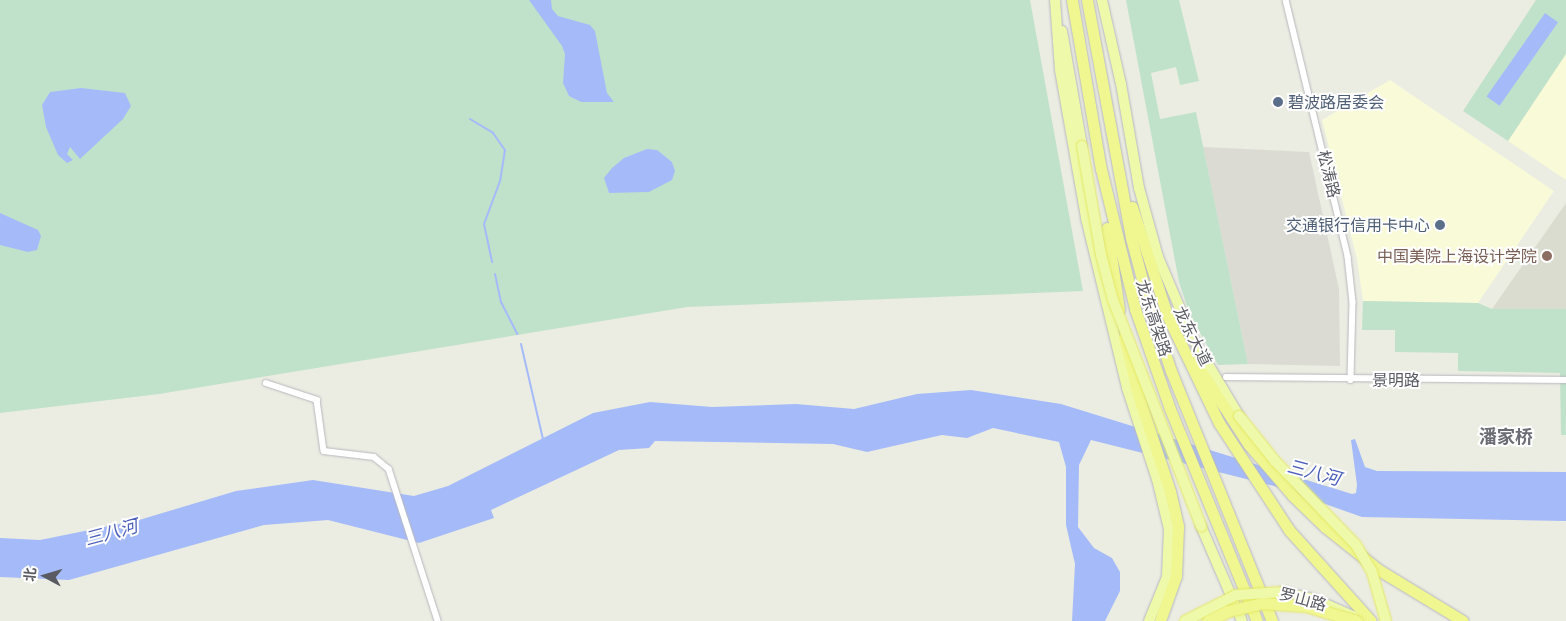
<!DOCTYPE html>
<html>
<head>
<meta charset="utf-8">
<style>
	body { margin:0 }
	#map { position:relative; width:1566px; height:621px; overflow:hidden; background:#ebece2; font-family:"Golos Text","Noto Sans SC",sans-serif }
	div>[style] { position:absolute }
	.commercial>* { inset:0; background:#f9fbd8 }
	.industrial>* { inset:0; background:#dbdbd4 }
	.education>* { inset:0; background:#dbdcd0 }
	.green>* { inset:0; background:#c0e2ca }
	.water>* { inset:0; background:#a5bbf9; transform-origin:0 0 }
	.stream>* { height:2px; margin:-1px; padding:0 1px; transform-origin:1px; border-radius:1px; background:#a5bbf9 }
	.roads { filter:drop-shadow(0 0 1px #b7b8be) drop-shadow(0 0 1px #b7b8be) }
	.street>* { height:5.5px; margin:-2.75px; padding:0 2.75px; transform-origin:2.75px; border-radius:2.75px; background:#fff }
	.primary>* { height:10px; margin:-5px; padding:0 5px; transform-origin:5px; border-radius:5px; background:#eef9aa }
	.highway>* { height:11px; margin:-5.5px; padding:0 5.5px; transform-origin:5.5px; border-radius:5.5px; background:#f0f690 }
	.bridges { filter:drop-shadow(0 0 1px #e4e860) drop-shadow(0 0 1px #e4e860) }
	.primary-bridge>* { height:10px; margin:-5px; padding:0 5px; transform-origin:5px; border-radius:5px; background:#eef9aa }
	.highway-bridge>* { height:11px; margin:-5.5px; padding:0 5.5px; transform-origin:5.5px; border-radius:5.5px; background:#f0f690 }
	.dots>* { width:14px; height:14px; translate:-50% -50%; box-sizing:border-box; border:2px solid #fff; border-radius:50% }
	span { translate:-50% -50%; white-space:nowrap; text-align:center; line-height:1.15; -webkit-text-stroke:4px #fff; paint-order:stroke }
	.service-label { font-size:16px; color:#4e5e75 }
	.left { translate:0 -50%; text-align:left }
	.right { translate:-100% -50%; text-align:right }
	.street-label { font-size:16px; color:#5a5b62 }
	.education-label { font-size:16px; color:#785e54 }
	.neighbourhood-label { font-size:18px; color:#6b6d74; font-weight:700 }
	.water-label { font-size:18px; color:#4a5eba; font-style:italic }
	.north { position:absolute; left:20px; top:551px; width:50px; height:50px; -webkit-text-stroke:4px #fff; paint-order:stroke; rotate:276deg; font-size:14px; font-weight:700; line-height:20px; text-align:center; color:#5a5b62 }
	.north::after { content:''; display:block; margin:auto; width:18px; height:22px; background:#5a5b62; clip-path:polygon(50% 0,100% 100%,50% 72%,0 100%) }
</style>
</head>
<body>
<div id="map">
	<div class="commercial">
		<i style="clip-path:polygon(1566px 52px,1566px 180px,1508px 141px)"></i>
		<i style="clip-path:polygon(1390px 80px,1554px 191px,1478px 303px,1363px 301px,1357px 259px,1322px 120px)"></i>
	</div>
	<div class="industrial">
		<i style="clip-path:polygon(1203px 147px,1309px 152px,1339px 289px,1340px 366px,1248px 364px)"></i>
	</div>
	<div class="education">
		<i style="clip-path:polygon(1566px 203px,1566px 309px,1492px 309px)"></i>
	</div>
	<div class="green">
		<i style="clip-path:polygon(0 0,1030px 0,1083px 291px,687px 307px,159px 394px,0 413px)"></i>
		<i style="clip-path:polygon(1126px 0,1179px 0,1199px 81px,1180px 85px,1176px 67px,1151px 73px,1160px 119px,1196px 112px,1248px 364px,1218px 365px,1190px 315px,1179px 282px)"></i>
		<i style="clip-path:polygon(1536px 0,1566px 0,1566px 54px,1508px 141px,1463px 111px)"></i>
		<i style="clip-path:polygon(1363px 301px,1478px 303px,1492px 309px,1566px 309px,1566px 435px,1561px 435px,1560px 373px,1458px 371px,1458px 353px,1395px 352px,1395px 330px,1362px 330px)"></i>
	</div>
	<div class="water">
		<i style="clip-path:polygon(529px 0,551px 0,552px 9px,558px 16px,590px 25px,595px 31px,607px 93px,614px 102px,581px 102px,569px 96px,563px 83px,565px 54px,562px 46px)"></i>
		<i style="left:1545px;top:13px;width:16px;height:102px;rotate:35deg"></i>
		<i style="clip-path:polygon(81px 88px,125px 93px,131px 106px,123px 119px,80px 159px,70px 147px,67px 154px,73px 160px,67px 163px,58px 155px,46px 127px,42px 105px,50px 92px)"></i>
		<i style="clip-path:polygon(647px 149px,657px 150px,672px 162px,675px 171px,672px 180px,649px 192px,609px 193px,604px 178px,612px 168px,624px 158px)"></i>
		<i style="clip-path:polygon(0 213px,38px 230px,41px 236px,37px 250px,28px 252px,0 245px)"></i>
		<i style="clip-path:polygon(971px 390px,1061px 404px,1352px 494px,1356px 493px,1357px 485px,1351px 440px,1355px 439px,1365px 467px,1377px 471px,1566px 472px,1566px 521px,1362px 517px,1274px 486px,1091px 440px,1079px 465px,1078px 527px,1094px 548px,1112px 558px,1120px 572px,1120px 591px,1105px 621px,1072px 621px,1075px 564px,1066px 525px,1066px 467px,1059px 442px,993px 428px,967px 438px,942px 435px,867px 452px,833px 444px,655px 441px,649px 448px,619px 450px,491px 510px,494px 518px,419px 543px,328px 520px,264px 525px,69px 580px,0 577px,0 538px,40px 540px,139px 520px,236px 491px,313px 480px,414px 496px,448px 486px,593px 413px,650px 402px,712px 407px,796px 404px,854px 409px,917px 394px)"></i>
	</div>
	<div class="stream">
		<i style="left:470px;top:119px;width:27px;rotate:31deg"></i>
		<i style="left:493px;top:133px;width:21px;rotate:55deg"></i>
		<i style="left:505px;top:150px;width:31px;rotate:99deg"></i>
		<i style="left:500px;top:181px;width:46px;rotate:110.4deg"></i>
		<i style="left:484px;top:224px;width:39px;rotate:78deg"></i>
		<i style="left:495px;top:274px;width:29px;rotate:78deg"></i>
		<i style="left:501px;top:302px;width:36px;rotate:63deg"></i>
		<i style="left:521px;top:344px;width:98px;rotate:77deg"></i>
	</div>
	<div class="roads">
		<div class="street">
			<i style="left:1286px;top:0;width:264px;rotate:76.4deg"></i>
			<i style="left:1348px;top:257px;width:45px;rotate:83.7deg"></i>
			<i style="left:1353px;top:302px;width:78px;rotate:91.5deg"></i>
			<i style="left:1226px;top:377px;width:340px;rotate:0.5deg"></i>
			<i style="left:266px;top:383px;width:54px;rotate:18.4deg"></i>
			<i style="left:317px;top:400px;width:51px;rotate:82.2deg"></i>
			<i style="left:324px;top:451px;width:50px;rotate:6.8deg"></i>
			<i style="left:374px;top:457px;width:19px;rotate:39deg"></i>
			<i style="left:389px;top:469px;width:160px;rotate:72.1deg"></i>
		</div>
		<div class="primary">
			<i style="left:1055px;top:0;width:70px;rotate:85.9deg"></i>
			<i style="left:1060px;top:70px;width:150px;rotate:80deg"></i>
			<i style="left:1086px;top:218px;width:175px;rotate:76.4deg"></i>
			<i style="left:1127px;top:388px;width:96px;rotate:71.8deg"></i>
			<i style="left:1157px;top:479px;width:51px;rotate:76.5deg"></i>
			<i style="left:1169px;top:529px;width:48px;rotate:92.4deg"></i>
			<i style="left:1167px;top:577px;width:48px;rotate:112.2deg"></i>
			<i style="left:1102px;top:0;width:86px;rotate:77.3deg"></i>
			<i style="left:1121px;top:84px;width:106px;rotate:80.2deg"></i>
			<i style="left:1139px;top:188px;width:72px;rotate:74.6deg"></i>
			<i style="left:1158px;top:257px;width:89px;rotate:66.9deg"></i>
			<i style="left:1193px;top:339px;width:90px;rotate:59.1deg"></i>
			<i style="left:1062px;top:31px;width:117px;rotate:80.1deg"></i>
			<i style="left:1201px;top:526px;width:103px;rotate:66.7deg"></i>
			<i style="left:1283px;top:592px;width:32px;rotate:13deg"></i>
			<i style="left:1314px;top:599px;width:43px;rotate:23.6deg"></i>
		</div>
		<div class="highway">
			<i style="left:1072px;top:0;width:171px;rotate:80.3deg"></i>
			<i style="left:1101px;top:169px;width:144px;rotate:76.3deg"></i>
			<i style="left:1135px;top:309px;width:106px;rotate:70.7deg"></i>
			<i style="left:1170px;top:409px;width:229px;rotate:67.7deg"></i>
			<i style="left:1087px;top:0;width:242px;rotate:79.5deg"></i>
			<i style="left:1131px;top:238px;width:69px;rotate:75deg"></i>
			<i style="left:1149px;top:305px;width:70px;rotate:71.6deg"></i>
			<i style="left:1171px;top:371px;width:270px;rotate:68deg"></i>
			<i style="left:1132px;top:207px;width:114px;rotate:72deg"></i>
			<i style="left:1167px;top:315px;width:120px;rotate:64.3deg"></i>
			<i style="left:1219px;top:423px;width:128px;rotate:56.8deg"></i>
			<i style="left:1289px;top:530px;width:122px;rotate:48deg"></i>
			<i style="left:1107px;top:228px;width:82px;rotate:81.6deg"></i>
			<i style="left:1124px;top:337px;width:60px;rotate:76.4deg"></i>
			<i style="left:1138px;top:395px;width:101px;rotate:71.6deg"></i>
			<i style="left:1170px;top:491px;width:37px;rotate:77deg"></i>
			<i style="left:1178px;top:527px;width:49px;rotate:92.3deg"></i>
			<i style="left:1176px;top:576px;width:48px;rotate:109.6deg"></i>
			<i style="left:1195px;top:362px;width:99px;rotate:57deg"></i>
			<i style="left:1249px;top:445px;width:67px;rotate:49.2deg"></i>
			<i style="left:1293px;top:496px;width:45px;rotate:44.1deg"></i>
			<i style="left:1325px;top:527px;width:69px;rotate:38.5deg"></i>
			<i style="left:1379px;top:570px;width:98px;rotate:31.3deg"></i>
		</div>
	</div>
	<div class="bridges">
		<div class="primary-bridge">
			<i style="left:1082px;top:146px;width:111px;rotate:80.1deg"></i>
			<i style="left:1101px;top:255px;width:47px;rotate:75.1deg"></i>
			<i style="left:1113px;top:300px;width:243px;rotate:68.7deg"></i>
			<i style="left:1239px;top:416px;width:58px;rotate:51.3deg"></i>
			<i style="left:1275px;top:461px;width:117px;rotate:46deg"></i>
			<i style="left:1356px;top:545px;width:31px;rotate:59deg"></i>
			<i style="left:1372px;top:572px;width:51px;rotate:74.1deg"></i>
			<i style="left:1185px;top:621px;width:57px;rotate:-27deg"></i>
			<i style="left:1236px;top:595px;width:47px;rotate:-3.7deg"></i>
		</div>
		<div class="highway-bridge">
			<i style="left:1208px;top:621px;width:22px;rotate:-27deg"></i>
			<i style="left:1228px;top:611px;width:35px;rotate:-13deg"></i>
			<i style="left:1262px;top:603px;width:44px;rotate:3.9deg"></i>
			<i style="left:1306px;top:606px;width:53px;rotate:16.4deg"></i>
		</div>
	</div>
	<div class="dots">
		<i style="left:1278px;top:102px;background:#5c6f8a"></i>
		<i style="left:1440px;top:225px;background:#5c6f8a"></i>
		<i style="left:1547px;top:256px;background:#8d6e63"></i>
	</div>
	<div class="service-label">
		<span class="left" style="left:1288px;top:102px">碧波路居委会</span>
		<span class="right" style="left:1430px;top:225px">交通银行信用卡中心</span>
	</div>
	<div class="street-label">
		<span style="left:1329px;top:174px;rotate:76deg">松涛路</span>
		<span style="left:1154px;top:318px;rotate:72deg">龙东高架路</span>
		<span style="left:1193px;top:336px;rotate:63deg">龙东大道</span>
		<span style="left:1396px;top:380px">景明路</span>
		<span style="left:1303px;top:599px;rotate:15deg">罗山路</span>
	</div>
	<div class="education-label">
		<span class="right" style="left:1537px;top:256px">中国美院上海设计学院</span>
	</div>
	<div class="neighbourhood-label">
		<span style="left:1506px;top:436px">潘家桥</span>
	</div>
	<div class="water-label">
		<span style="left:1314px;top:472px;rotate:15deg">三八河</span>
		<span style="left:111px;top:532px;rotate:-15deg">三八河</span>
	</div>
	<div class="north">北</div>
</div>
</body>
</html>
